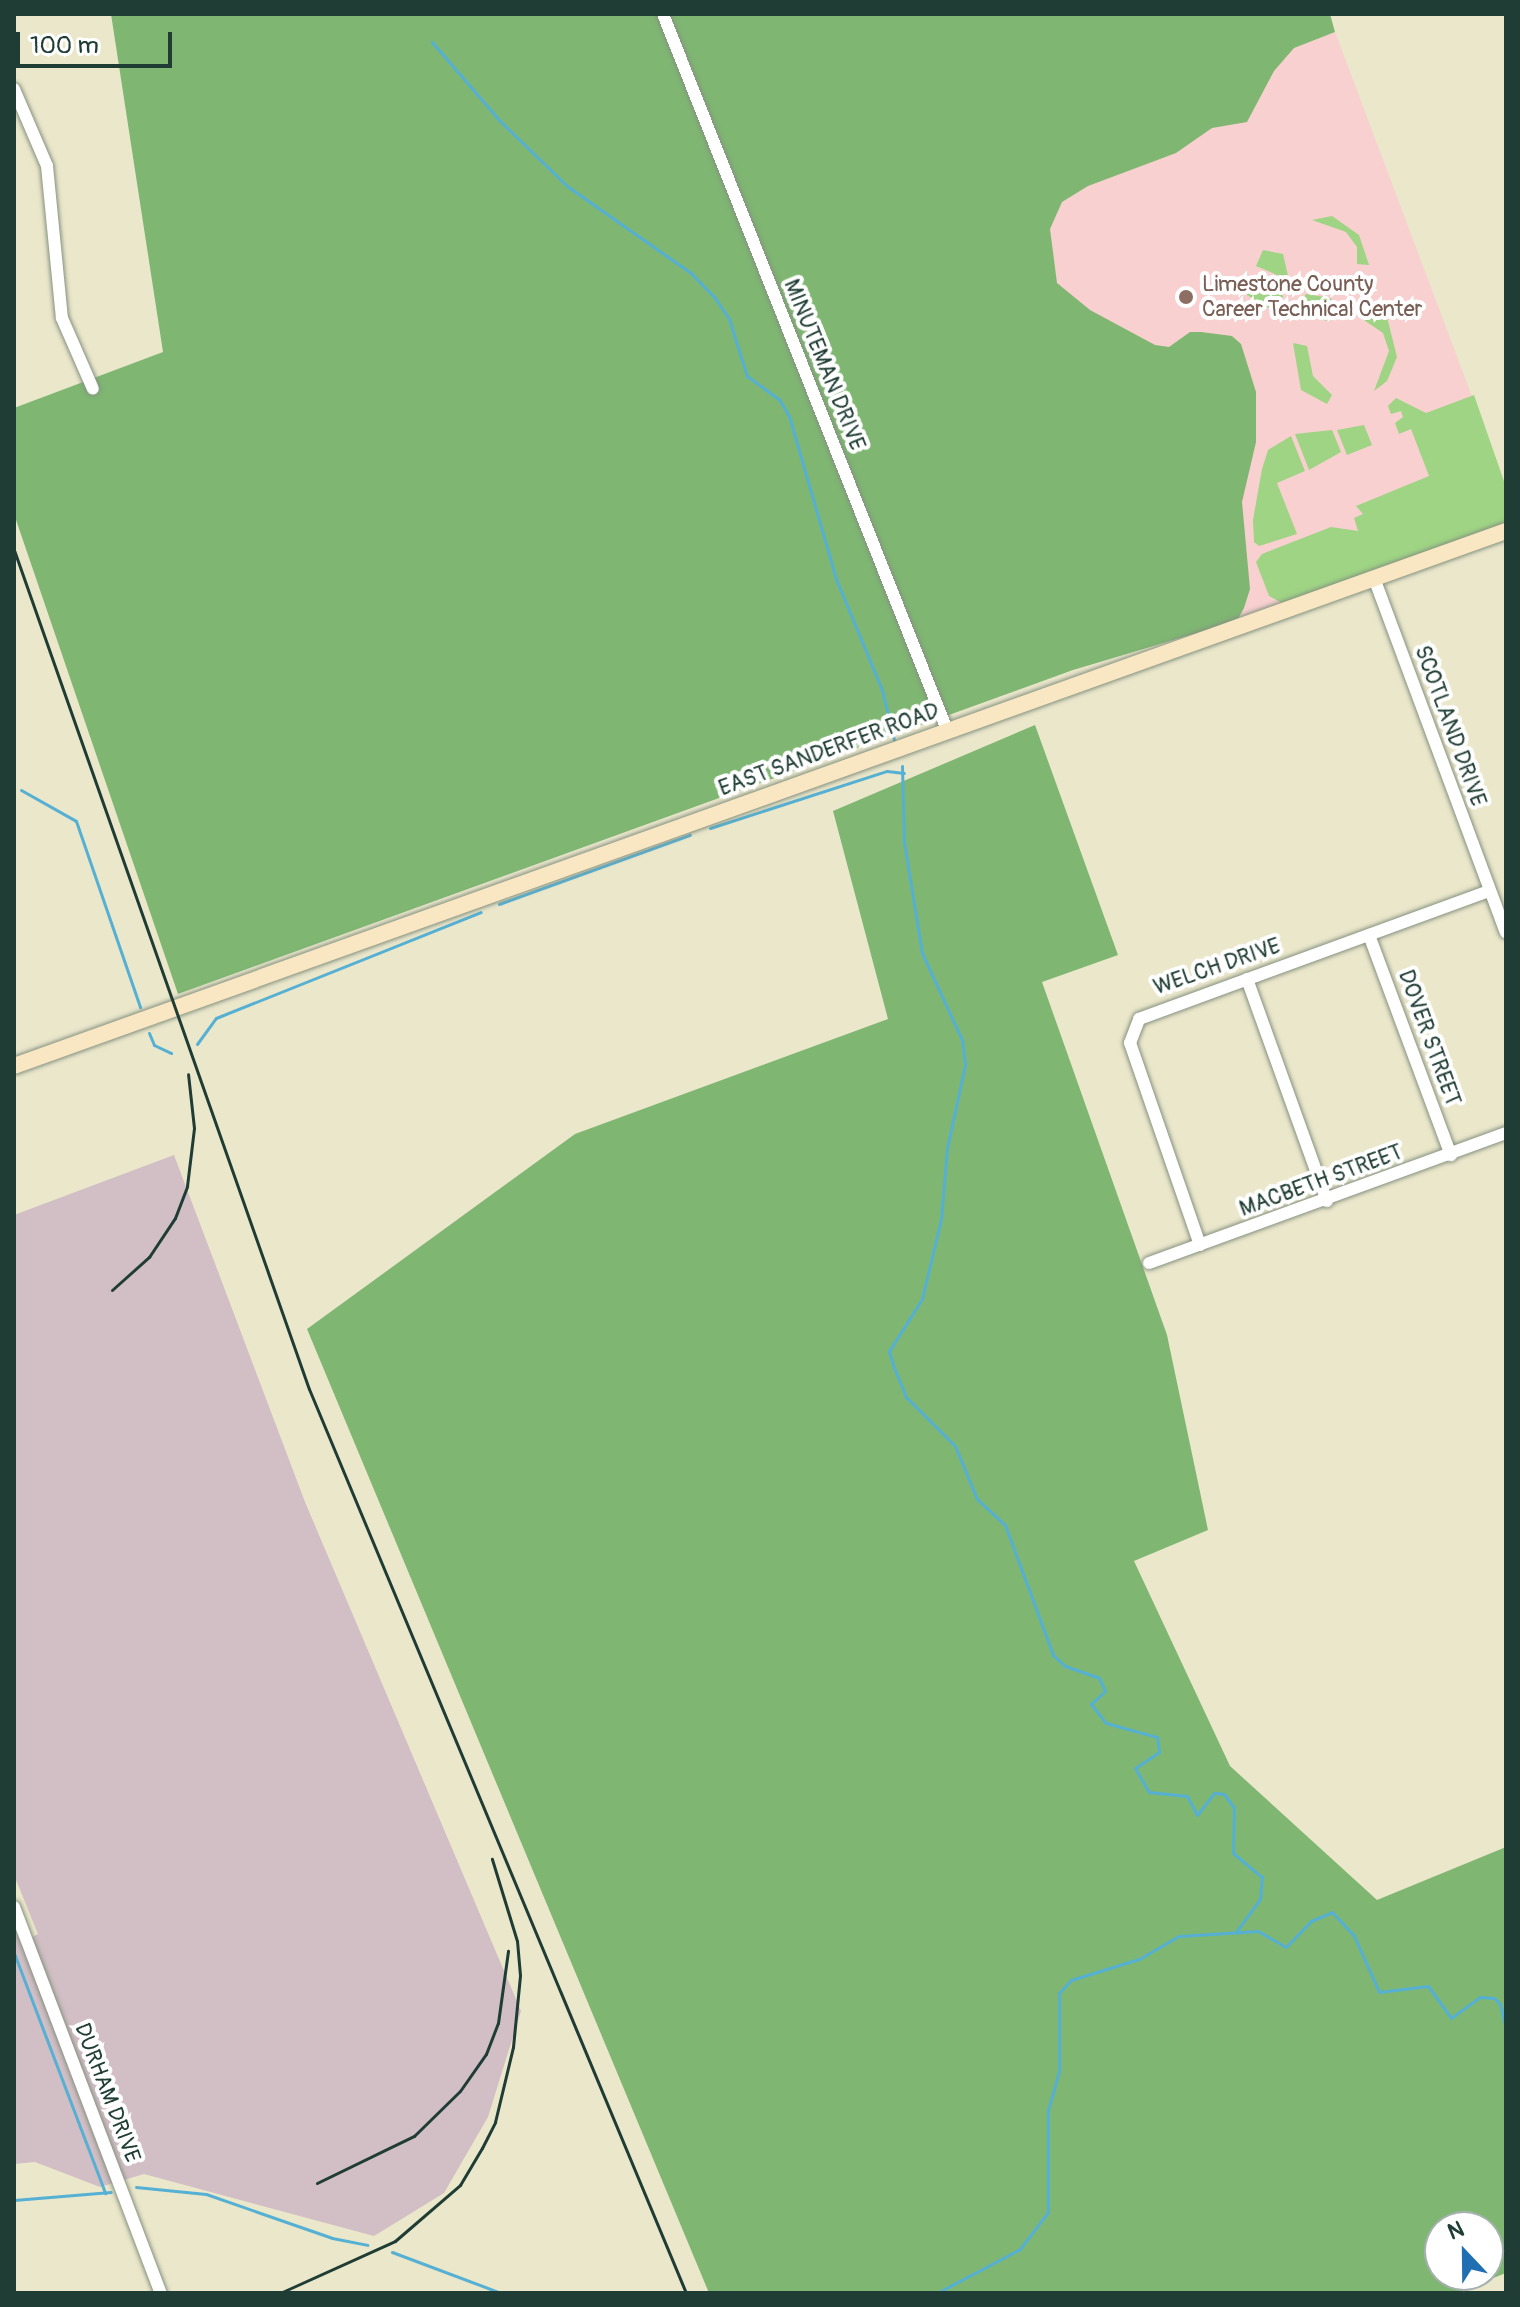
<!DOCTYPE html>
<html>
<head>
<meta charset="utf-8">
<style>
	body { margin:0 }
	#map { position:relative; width:1520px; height:2307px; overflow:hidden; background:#ebe7cb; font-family:Pangolin,sans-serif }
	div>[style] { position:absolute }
	.built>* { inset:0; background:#f7d0cf }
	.industrial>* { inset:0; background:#d2bec5 }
	.green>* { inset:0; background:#9fd484 }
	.forest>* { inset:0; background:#7fb672 }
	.stream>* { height:3px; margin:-1.5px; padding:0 1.5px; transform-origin:1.5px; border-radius:1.5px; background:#55b0d3 }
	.roads { filter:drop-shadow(0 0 2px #859280) drop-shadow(0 0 2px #859280) }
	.street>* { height:12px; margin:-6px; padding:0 6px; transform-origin:6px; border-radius:6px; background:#fff }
	.secondary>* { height:16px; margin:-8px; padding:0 8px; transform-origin:8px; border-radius:8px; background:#f9e7c3 }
	.rail>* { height:3px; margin:-1.5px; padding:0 1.5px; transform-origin:1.5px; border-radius:1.5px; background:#1f3d34 }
	.dots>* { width:22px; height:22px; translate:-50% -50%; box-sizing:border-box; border:4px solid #fff; border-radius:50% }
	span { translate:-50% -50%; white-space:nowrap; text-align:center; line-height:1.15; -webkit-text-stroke:8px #fff; paint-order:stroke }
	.education-label { font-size:22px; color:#785e54 }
	.left { translate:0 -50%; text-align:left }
	.street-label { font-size:22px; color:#1f3d34 }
	.frame { position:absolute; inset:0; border:16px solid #1f3d34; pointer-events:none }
	.north { position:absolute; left:1424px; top:2211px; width:80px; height:80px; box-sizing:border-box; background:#fff; border:2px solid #a5b1ae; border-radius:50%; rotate:338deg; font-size:22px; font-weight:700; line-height:32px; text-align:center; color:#1f3d34 }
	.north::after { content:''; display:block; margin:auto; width:28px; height:36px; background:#1f6fb2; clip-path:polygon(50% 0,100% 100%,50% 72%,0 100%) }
	.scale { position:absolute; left:16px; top:32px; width:156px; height:36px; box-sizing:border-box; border:4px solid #1f3d34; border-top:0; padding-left:10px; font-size:24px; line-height:28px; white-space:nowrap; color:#1f3d34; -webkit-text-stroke:6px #fff; paint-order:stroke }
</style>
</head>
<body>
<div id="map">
	<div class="built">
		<i style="clip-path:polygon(1335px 32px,1506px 487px,1283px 606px,1073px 670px,899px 199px)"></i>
	</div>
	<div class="industrial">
		<i style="clip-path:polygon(174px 1155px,305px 1502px,521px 2011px,488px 2117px,444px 2193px,374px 2236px,144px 2174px,100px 2187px,35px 2162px,14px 2164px,14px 1926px,21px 1943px,38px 1934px,14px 1875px,14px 1215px)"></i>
	</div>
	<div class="green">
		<i style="clip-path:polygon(1332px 216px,1359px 235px,1369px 265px,1357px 264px,1357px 247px,1346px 232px,1312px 220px)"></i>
		<i style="clip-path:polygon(1263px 250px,1283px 254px,1289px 280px,1256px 266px)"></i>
		<i style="clip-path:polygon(1248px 277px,1281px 283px,1283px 297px,1272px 310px,1247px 295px,1242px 284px)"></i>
		<i style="clip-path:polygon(1306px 294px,1331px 298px,1338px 317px,1328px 321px,1312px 317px,1303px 299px)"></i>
		<i style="clip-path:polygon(1385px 309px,1397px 357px,1387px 381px,1374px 391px,1389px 351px,1383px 333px,1361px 318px)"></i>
		<i style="clip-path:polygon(1293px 343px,1307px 346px,1313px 376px,1332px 395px,1327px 404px,1301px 390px)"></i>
		<i style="clip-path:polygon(1474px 395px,1506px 487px,1506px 527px,1284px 604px,1269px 596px,1256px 562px,1262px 554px,1331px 527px,1358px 531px,1354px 518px,1363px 514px,1356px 506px,1429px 476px,1411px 429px,1399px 434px,1395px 423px,1403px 417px,1401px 411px,1391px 414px,1388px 406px,1396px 398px,1426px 413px)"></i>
		<i style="clip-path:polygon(1364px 425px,1372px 445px,1347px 455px,1337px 430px)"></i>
		<i style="clip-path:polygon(1332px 430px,1341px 452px,1309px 470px,1295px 434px)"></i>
		<i style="clip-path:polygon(1291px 436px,1305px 471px,1277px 483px,1297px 534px,1259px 546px,1254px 542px,1253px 520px,1262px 469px,1268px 450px)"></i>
	</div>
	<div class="forest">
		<i style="clip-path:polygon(111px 14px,1330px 14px,1335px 32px,1294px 48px,1274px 71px,1247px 122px,1212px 128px,1176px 153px,1088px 186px,1062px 202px,1050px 229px,1057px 283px,1090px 310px,1155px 345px,1169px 347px,1190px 332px,1201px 332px,1232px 336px,1241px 344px,1256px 392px,1256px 442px,1242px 502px,1250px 589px,1244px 608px,1237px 621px,1073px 670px,178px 994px,14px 514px,14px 408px,163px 352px)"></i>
		<i style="clip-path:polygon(evenodd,1035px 725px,1118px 955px,1042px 982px,1167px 1335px,1208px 1530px,1134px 1561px,1230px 1766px,1377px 1900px,1506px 1847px,1506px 2273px,1455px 2293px,709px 2293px,307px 1329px,575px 1134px,888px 1019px,833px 811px,1035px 725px,1440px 2227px,1488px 2227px,1488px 2275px,1440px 2275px,1440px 2227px)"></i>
	</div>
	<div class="stream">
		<i style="left:432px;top:42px;width:104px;rotate:49.3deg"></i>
		<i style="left:500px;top:121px;width:93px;rotate:44.1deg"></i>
		<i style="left:567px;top:186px;width:151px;rotate:35.1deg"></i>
		<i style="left:691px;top:273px;width:35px;rotate:46deg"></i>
		<i style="left:715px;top:298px;width:25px;rotate:56deg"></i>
		<i style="left:729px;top:319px;width:60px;rotate:72.5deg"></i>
		<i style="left:747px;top:376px;width:39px;rotate:36deg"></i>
		<i style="left:779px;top:399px;width:20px;rotate:60deg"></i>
		<i style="left:789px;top:416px;width:170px;rotate:73.9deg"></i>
		<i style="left:836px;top:579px;width:120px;rotate:67.5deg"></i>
		<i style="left:882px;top:690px;width:51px;rotate:76.5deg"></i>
		<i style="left:902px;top:766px;width:76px;rotate:88.5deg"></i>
		<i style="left:904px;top:842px;width:112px;rotate:80.8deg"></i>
		<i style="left:922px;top:953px;width:96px;rotate:65.3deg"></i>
		<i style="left:962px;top:1040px;width:25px;rotate:83deg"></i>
		<i style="left:965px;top:1065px;width:85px;rotate:102.2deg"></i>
		<i style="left:947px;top:1148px;width:71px;rotate:94.8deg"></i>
		<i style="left:941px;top:1219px;width:82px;rotate:103.4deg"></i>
		<i style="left:922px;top:1299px;width:62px;rotate:122.4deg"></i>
		<i style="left:889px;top:1351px;width:15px;rotate:74deg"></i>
		<i style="left:893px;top:1365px;width:35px;rotate:68deg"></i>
		<i style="left:906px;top:1397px;width:69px;rotate:45deg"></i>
		<i style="left:955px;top:1446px;width:57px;rotate:67.5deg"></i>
		<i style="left:977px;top:1499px;width:38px;rotate:43deg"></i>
		<i style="left:1005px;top:1525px;width:139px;rotate:69.7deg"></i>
		<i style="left:1053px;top:1655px;width:16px;rotate:43deg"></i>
		<i style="left:1065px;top:1666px;width:36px;rotate:19deg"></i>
		<i style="left:1099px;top:1678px;width:14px;rotate:65deg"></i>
		<i style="left:1105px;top:1691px;width:19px;rotate:137deg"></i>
		<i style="left:1091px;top:1704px;width:24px;rotate:52deg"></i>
		<i style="left:1106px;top:1723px;width:53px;rotate:15.4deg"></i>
		<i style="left:1157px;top:1737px;width:15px;rotate:82deg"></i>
		<i style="left:1159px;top:1752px;width:29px;rotate:146deg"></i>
		<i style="left:1135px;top:1768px;width:28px;rotate:60deg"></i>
		<i style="left:1149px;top:1792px;width:38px;rotate:6deg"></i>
		<i style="left:1187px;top:1796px;width:21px;rotate:62deg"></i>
		<i style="left:1197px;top:1815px;width:28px;rotate:-52deg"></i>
		<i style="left:1214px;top:1793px;width:10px;rotate:6deg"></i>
		<i style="left:1224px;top:1794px;width:17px;rotate:54deg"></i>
		<i style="left:1234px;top:1808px;width:45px;rotate:91.3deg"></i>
		<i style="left:1233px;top:1853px;width:38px;rotate:40deg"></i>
		<i style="left:1262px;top:1877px;width:22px;rotate:95deg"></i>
		<i style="left:1260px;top:1899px;width:41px;rotate:126deg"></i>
		<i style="left:21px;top:790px;width:63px;rotate:29.4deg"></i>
		<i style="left:76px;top:821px;width:197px;rotate:71deg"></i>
		<i style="left:710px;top:828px;width:186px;rotate:-17.9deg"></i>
		<i style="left:887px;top:771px;width:17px;rotate:7deg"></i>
		<i style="left:499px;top:904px;width:203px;rotate:-19.9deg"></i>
		<i style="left:149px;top:1033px;width:13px;rotate:67deg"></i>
		<i style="left:154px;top:1045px;width:19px;rotate:25deg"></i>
		<i style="left:197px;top:1044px;width:32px;rotate:-54deg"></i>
		<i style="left:216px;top:1018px;width:285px;rotate:-21.8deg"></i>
		<i style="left:14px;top:1953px;width:257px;rotate:69.2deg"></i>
		<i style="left:136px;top:2187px;width:70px;rotate:5.7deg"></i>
		<i style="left:206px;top:2194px;width:133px;rotate:19.2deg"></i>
		<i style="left:332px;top:2238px;width:36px;rotate:11deg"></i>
		<i style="left:14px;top:2200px;width:97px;rotate:-4.7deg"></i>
		<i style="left:392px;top:2252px;width:116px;rotate:20.6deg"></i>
		<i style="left:937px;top:2293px;width:94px;rotate:-27.9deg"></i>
		<i style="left:1020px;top:2249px;width:46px;rotate:-52.9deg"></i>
		<i style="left:1048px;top:2212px;width:102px;rotate:-90deg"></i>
		<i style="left:1048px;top:2110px;width:41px;rotate:-74.2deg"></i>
		<i style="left:1059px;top:2071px;width:78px;rotate:-90deg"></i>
		<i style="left:1059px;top:1993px;width:18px;rotate:-47deg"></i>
		<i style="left:1071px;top:1980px;width:71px;rotate:-17.2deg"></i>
		<i style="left:1139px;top:1959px;width:46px;rotate:-29.9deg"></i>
		<i style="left:1179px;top:1936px;width:79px;rotate:-3.6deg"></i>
		<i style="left:1258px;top:1931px;width:32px;rotate:30deg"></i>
		<i style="left:1286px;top:1947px;width:36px;rotate:-46deg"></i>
		<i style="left:1311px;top:1921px;width:23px;rotate:-23deg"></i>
		<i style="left:1332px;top:1912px;width:33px;rotate:47deg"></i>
		<i style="left:1354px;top:1936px;width:61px;rotate:65.9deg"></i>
		<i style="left:1379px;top:1992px;width:49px;rotate:-7deg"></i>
		<i style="left:1428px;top:1986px;width:39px;rotate:54deg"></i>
		<i style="left:1451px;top:2018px;width:36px;rotate:-36deg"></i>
		<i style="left:1480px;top:1997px;width:14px;rotate:4deg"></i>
		<i style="left:1494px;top:1998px;width:8px;rotate:45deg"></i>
		<i style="left:1500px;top:2004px;width:28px;rotate:77deg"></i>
	</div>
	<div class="roads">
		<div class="street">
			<i style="left:663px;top:14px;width:770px;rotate:68.36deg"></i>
			<i style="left:14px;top:89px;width:84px;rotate:66.8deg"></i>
			<i style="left:47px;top:166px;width:153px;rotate:84.4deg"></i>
			<i style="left:62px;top:318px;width:77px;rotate:66.4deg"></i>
			<i style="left:1374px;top:578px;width:378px;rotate:69.6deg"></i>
			<i style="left:1369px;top:935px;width:235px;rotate:69.6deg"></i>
			<i style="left:1247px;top:979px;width:236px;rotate:70.2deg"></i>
			<i style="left:1200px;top:1245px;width:214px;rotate:-109.1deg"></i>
			<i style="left:1130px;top:1043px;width:26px;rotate:-69deg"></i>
			<i style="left:1139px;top:1019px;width:373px;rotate:-20.1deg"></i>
			<i style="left:1149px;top:1263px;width:380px;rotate:-20deg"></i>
			<i style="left:14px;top:1907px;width:413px;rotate:69.2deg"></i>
		</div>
		<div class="secondary">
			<i style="left:14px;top:1066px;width:1585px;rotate:-19.73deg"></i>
		</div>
	</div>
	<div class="rail">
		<i style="left:14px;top:550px;width:889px;rotate:70.63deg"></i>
		<i style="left:309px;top:1389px;width:979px;rotate:67.36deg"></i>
		<i style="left:112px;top:1290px;width:50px;rotate:-41.7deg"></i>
		<i style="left:149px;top:1257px;width:47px;rotate:-56.3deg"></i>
		<i style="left:175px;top:1218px;width:34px;rotate:-69deg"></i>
		<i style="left:187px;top:1186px;width:58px;rotate:-83.1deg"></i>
		<i style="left:194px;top:1128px;width:54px;rotate:-96.3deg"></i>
		<i style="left:317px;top:2183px;width:108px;rotate:-25.9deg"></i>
		<i style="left:414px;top:2136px;width:64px;rotate:-44.4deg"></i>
		<i style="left:460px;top:2091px;width:45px;rotate:-54.9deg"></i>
		<i style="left:486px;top:2054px;width:33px;rotate:-69deg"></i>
		<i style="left:498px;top:2023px;width:73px;rotate:-82.1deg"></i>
		<i style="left:280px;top:2293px;width:126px;rotate:-24.3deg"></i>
		<i style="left:395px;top:2241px;width:86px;rotate:-40.7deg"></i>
		<i style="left:460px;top:2185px;width:43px;rotate:-59.3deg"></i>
		<i style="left:482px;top:2148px;width:29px;rotate:-63deg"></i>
		<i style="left:495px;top:2122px;width:77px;rotate:-76.5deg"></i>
		<i style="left:513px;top:2047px;width:72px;rotate:-84.4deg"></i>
		<i style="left:520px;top:1975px;width:34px;rotate:-95deg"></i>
		<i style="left:517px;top:1941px;width:86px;rotate:-107deg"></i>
	</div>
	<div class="dots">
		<i style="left:1186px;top:297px;background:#8d6e63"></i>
	</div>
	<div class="education-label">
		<span class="left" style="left:1202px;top:297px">Limestone County<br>Career Technical Center</span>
	</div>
	<div class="street-label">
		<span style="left:824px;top:365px;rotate:68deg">MINUTEMAN DRIVE</span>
		<span style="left:1450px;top:726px;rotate:70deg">SCOTLAND DRIVE</span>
		<span style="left:829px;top:750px;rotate:-20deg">EAST SANDERFER ROAD</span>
		<span style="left:1217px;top:967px;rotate:-19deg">WELCH DRIVE</span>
		<span style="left:1429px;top:1038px;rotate:70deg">DOVER STREET</span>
		<span style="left:1321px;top:1181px;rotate:-20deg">MACBETH STREET</span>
		<span style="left:107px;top:2093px;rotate:69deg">DURHAM DRIVE</span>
	</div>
	<div class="frame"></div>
	<div class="north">N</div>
	<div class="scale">100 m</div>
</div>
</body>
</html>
